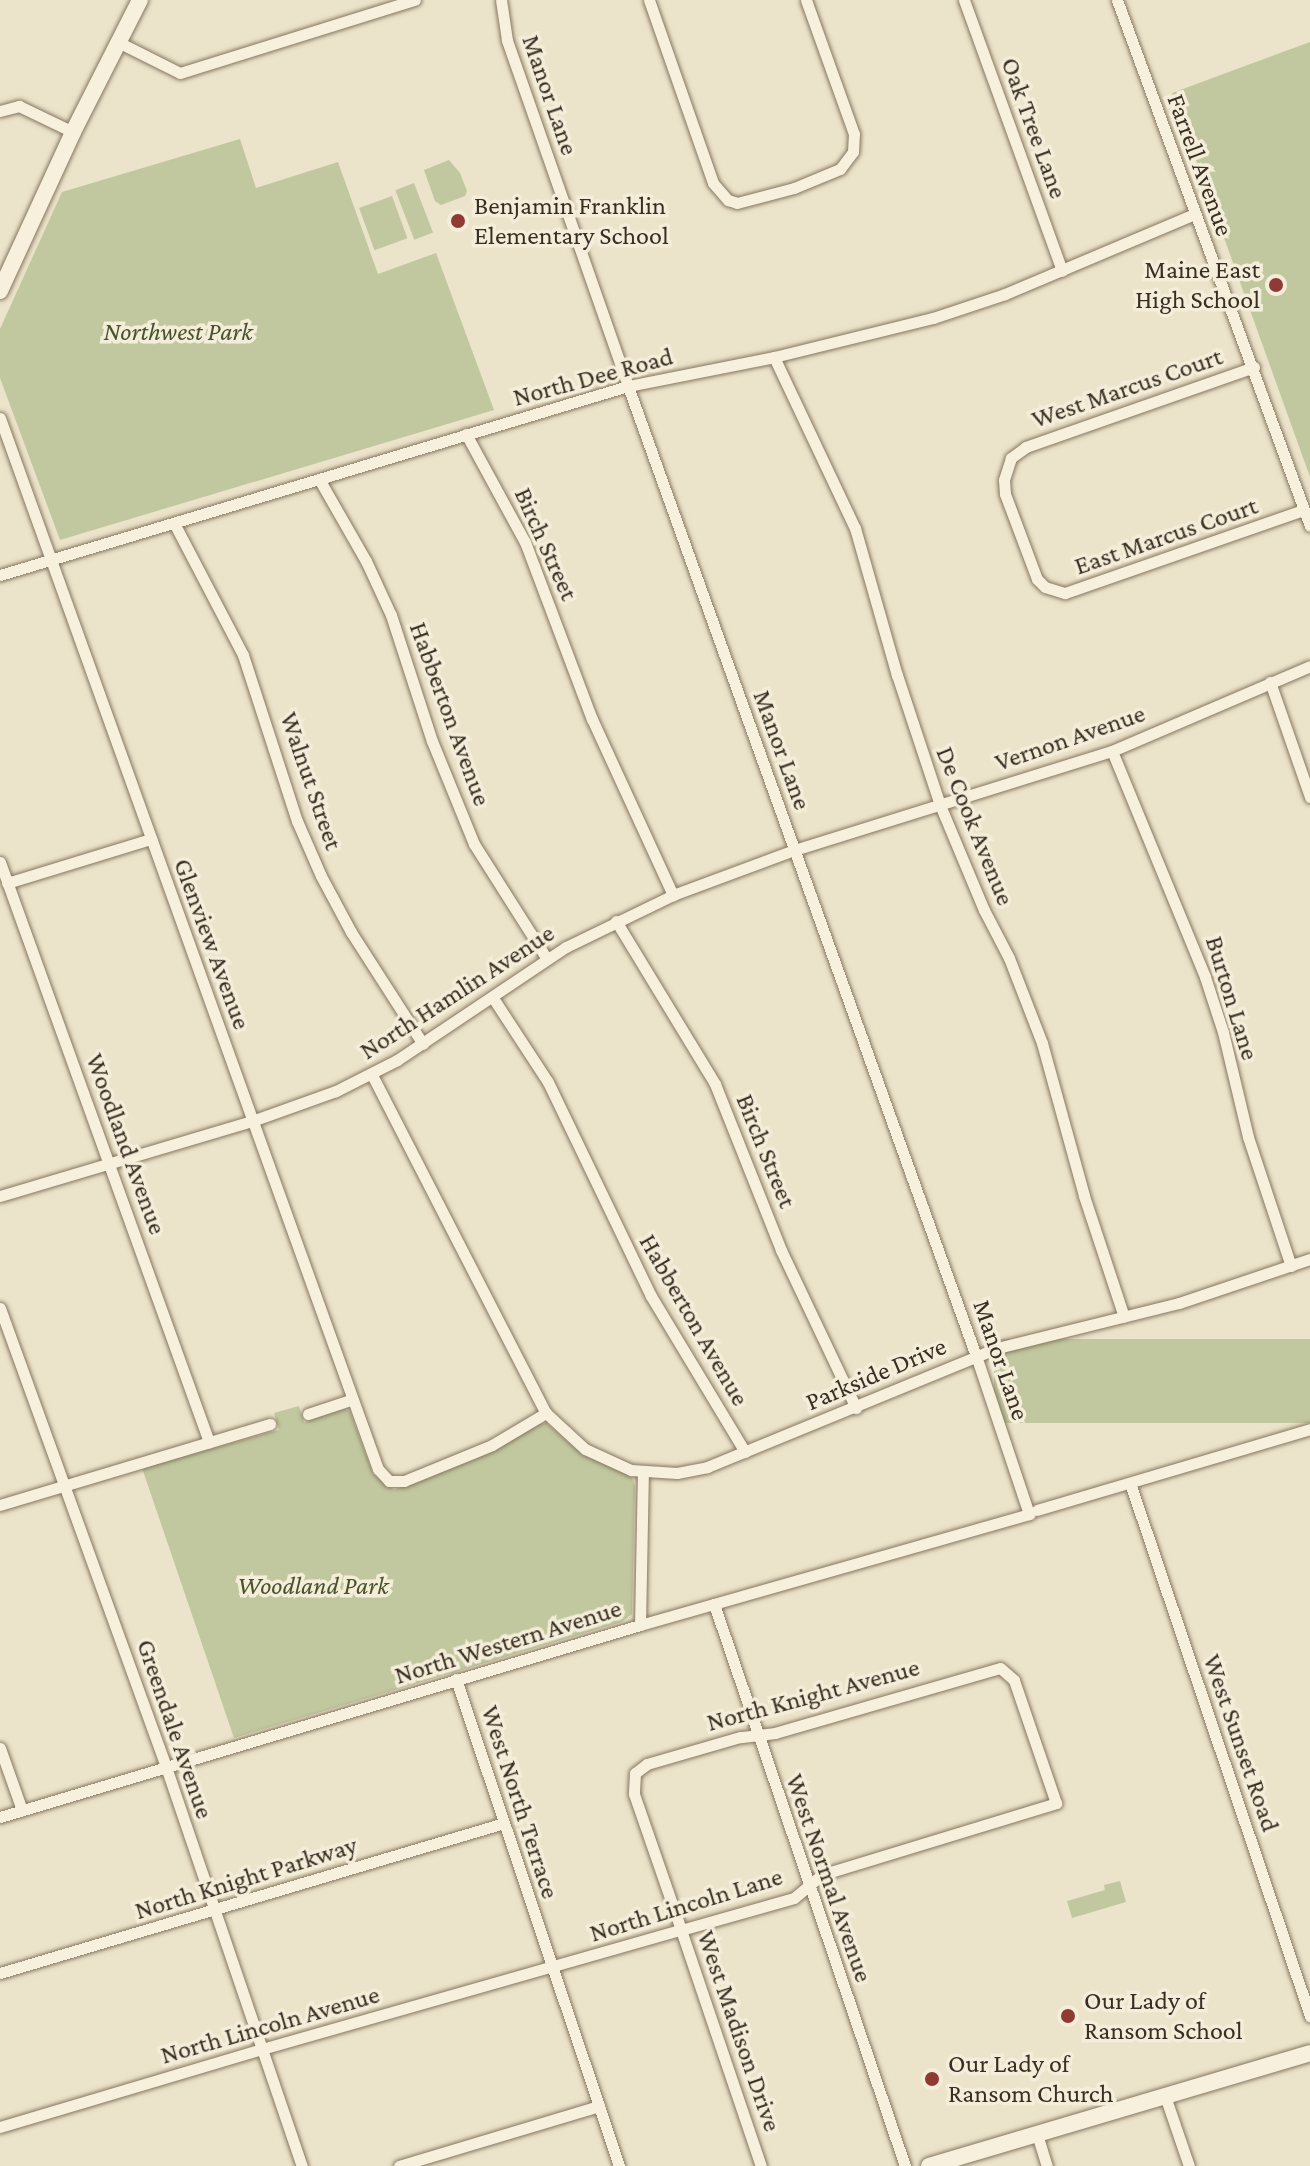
<!DOCTYPE html>
<html>
<head>
<meta charset="utf-8">
<style>
	body { margin:0 }
	#map { position:relative; width:1310px; height:2166px; overflow:hidden; background:#ebe3ca; font-family:"Crimson Pro",serif }
	div>[style] { position:absolute }
	.green>* { inset:0; background:#c1c89f; transform-origin:0 0 }
	.roads { filter:drop-shadow(0 0 2px #867660) drop-shadow(0 0 2px #867660) }
	.street>* { height:11px; margin:-5.5px; padding:0 5.5px; transform-origin:5.5px; border-radius:5.5px; background:#f6f0dd }
	.secondary>* { height:16px; margin:-8px; padding:0 8px; transform-origin:8px; border-radius:8px; background:#f6f0dd }
	.dots>* { width:22px; height:22px; translate:-50% -50%; box-sizing:border-box; border:4px solid #f3edd9; border-radius:50% }
	span { translate:-50% -50%; white-space:nowrap; text-align:center; line-height:1.15; -webkit-text-stroke:7px #f3edd9; paint-order:stroke }
	.street-label { font-size:26px; color:#382e22 }
	.poi-label { font-size:26px; color:#382e22 }
	.left { translate:0 -50%; text-align:left }
	.right { translate:-100% -50%; text-align:right }
	.park-label { font-size:26px; color:#46532b; font-style:italic }
</style>
</head>
<body>
<div id="map">
	<div class="green">
		<i style="clip-path:polygon(1310px 42px,1310px 477px,1172px 93px)"></i>
		<i style="clip-path:polygon(240px 139px,256px 188px,338px 162px,378px 274px,436px 253px,494px 410px,60px 540px,0 378px,0 329px,62px 192px)"></i>
		<i style="clip-path:polygon(449px 160px,460px 173px,467px 191px,465px 196px,441px 205px,435px 201px,424px 170px)"></i>
		<i style="left:414px;top:183px;width:53px;height:20px;rotate:69deg"></i>
		<i style="left:392px;top:196px;width:45px;height:35px;rotate:70deg"></i>
		<i style="left:1310px;top:1339px;width:84px;height:316px;rotate:90deg"></i>
		<i style="clip-path:polygon(299px 1406px,304px 1422px,345px 1409px,350px 1412px,373px 1474px,394px 1490px,476px 1459px,536px 1425px,546px 1423px,583px 1455px,631px 1475px,635px 1486px,632px 1614px,622px 1622px,234px 1738px,142px 1468px,279px 1430px,274px 1413px)"></i>
		<i style="clip-path:polygon(1120px 1881px,1126px 1902px,1072px 1918px,1067px 1901px,1105px 1890px,1104px 1885px)"></i>
	</div>
	<div class="roads">
		<div class="street">
			<i style="left:649px;top:0;width:194px;rotate:70.7deg"></i>
			<i style="left:713px;top:183px;width:23px;rotate:49deg"></i>
			<i style="left:728px;top:200px;width:9px;rotate:18deg"></i>
			<i style="left:737px;top:203px;width:59px;rotate:-14.7deg"></i>
			<i style="left:794px;top:188px;width:50px;rotate:-22.4deg"></i>
			<i style="left:840px;top:169px;width:21px;rotate:-53deg"></i>
			<i style="left:853px;top:152px;width:18px;rotate:-87deg"></i>
			<i style="left:854px;top:134px;width:142px;rotate:-109.7deg"></i>
			<i style="left:964px;top:0;width:288px;rotate:70.1deg"></i>
			<i style="left:1117px;top:0;width:560px;rotate:69.85deg"></i>
			<i style="left:118px;top:42px;width:69px;rotate:26.6deg"></i>
			<i style="left:180px;top:73px;width:246px;rotate:-17.3deg"></i>
			<i style="left:0;top:111px;width:20px;rotate:-15deg"></i>
			<i style="left:19px;top:106px;width:60px;rotate:25.7deg"></i>
			<i style="left:774px;top:357px;width:189px;rotate:64.7deg"></i>
			<i style="left:855px;top:528px;width:153px;rotate:74.1deg"></i>
			<i style="left:897px;top:675px;width:137px;rotate:71.7deg"></i>
			<i style="left:940px;top:805px;width:114px;rotate:67.3deg"></i>
			<i style="left:984px;top:910px;width:54px;rotate:62.5deg"></i>
			<i style="left:1009px;top:958px;width:91px;rotate:68.8deg"></i>
			<i style="left:1042px;top:1043px;width:159px;rotate:74.6deg"></i>
			<i style="left:1084px;top:1196px;width:127px;rotate:71.7deg"></i>
			<i style="left:1254px;top:367px;width:242px;rotate:160.7deg"></i>
			<i style="left:1026px;top:447px;width:19px;rotate:144deg"></i>
			<i style="left:1011px;top:458px;width:23px;rotate:108deg"></i>
			<i style="left:1004px;top:480px;width:14px;rotate:86deg"></i>
			<i style="left:1005px;top:494px;width:91px;rotate:69.4deg"></i>
			<i style="left:1037px;top:579px;width:11px;rotate:45deg"></i>
			<i style="left:1045px;top:587px;width:21px;rotate:17deg"></i>
			<i style="left:1065px;top:593px;width:253px;rotate:-19.2deg"></i>
			<i style="left:0;top:418px;width:1117px;rotate:70.22deg"></i>
			<i style="left:378px;top:1469px;width:16px;rotate:47deg"></i>
			<i style="left:389px;top:1481px;width:15px"></i>
			<i style="left:404px;top:1481px;width:95px;rotate:-22.2deg"></i>
			<i style="left:492px;top:1445px;width:63px;rotate:-30.7deg"></i>
			<i style="left:466px;top:434px;width:123px;rotate:61.4deg"></i>
			<i style="left:525px;top:542px;width:189px;rotate:69.3deg"></i>
			<i style="left:592px;top:719px;width:194px;rotate:65.3deg"></i>
			<i style="left:319px;top:479px;width:95px;rotate:60.2deg"></i>
			<i style="left:366px;top:561px;width:60px;rotate:65.2deg"></i>
			<i style="left:391px;top:615px;width:133px;rotate:72deg"></i>
			<i style="left:432px;top:741px;width:111px;rotate:67.8deg"></i>
			<i style="left:474px;top:844px;width:136px;rotate:57.6deg"></i>
			<i style="left:174px;top:523px;width:149px;rotate:62.4deg"></i>
			<i style="left:243px;top:655px;width:175px;rotate:72deg"></i>
			<i style="left:297px;top:821px;width:60px;rotate:66.4deg"></i>
			<i style="left:321px;top:876px;width:64px;rotate:61.8deg"></i>
			<i style="left:351px;top:932px;width:133px;rotate:57.3deg"></i>
			<i style="left:0;top:575px;width:656px;rotate:-16.75deg"></i>
			<i style="left:628px;top:386px;width:149px;rotate:-11.2deg"></i>
			<i style="left:774px;top:357px;width:164px;rotate:-13.8deg"></i>
			<i style="left:933px;top:318px;width:76px;rotate:-18.4deg"></i>
			<i style="left:1005px;top:294px;width:205px;rotate:-22.9deg"></i>
			<i style="left:1270px;top:682px;width:122px;rotate:70.8deg"></i>
			<i style="left:1112px;top:751px;width:244px;rotate:67.6deg"></i>
			<i style="left:1205px;top:977px;width:58px;rotate:71.9deg"></i>
			<i style="left:1223px;top:1032px;width:108px;rotate:76.6deg"></i>
			<i style="left:1248px;top:1137px;width:136px;rotate:71.6deg"></i>
			<i style="left:0;top:862px;width:617px;rotate:70.18deg"></i>
			<i style="left:7px;top:883px;width:151px;rotate:-17deg"></i>
			<i style="left:616px;top:921px;width:191px;rotate:58.7deg"></i>
			<i style="left:715px;top:1084px;width:179px;rotate:68.3deg"></i>
			<i style="left:781px;top:1250px;width:175px;rotate:64.6deg"></i>
			<i style="left:493px;top:998px;width:100px;rotate:56.8deg"></i>
			<i style="left:548px;top:1082px;width:237px;rotate:64.3deg"></i>
			<i style="left:651px;top:1296px;width:182px;rotate:58.9deg"></i>
			<i style="left:372px;top:1075px;width:380px;rotate:62.8deg"></i>
			<i style="left:546px;top:1413px;width:53px;rotate:42.7deg"></i>
			<i style="left:585px;top:1449px;width:51px;rotate:24.5deg"></i>
			<i style="left:631px;top:1470px;width:46px;rotate:3.7deg"></i>
			<i style="left:677px;top:1473px;width:31px;rotate:-11deg"></i>
			<i style="left:707px;top:1467px;width:313px;rotate:-22.3deg"></i>
			<i style="left:997px;top:1348px;width:187px;rotate:-13.9deg"></i>
			<i style="left:1179px;top:1303px;width:138px;rotate:-18.6deg"></i>
			<i style="left:0;top:1196px;width:263px;rotate:-16.6deg"></i>
			<i style="left:252px;top:1121px;width:89px;rotate:-19.7deg"></i>
			<i style="left:336px;top:1091px;width:68px;rotate:-26.9deg"></i>
			<i style="left:397px;top:1060px;width:203px;rotate:-33.8deg"></i>
			<i style="left:566px;top:947px;width:119px;rotate:-25.9deg"></i>
			<i style="left:673px;top:895px;width:129px;rotate:-20.4deg"></i>
			<i style="left:794px;top:850px;width:333px;rotate:-17.3deg"></i>
			<i style="left:1112px;top:751px;width:215px;rotate:-23.2deg"></i>
			<i style="left:0;top:1308px;width:488px;rotate:70.1deg"></i>
			<i style="left:166px;top:1767px;width:422px;rotate:71.2deg"></i>
			<i style="left:308px;top:1414px;width:47px;rotate:-18.4deg"></i>
			<i style="left:1130px;top:1483px;width:563px;rotate:71.34deg"></i>
			<i style="left:0;top:1505px;width:282px;rotate:-16.7deg"></i>
			<i style="left:1037px;top:1510px;width:285px;rotate:-16.5deg"></i>
			<i style="left:714px;top:1604px;width:594px;rotate:71.23deg"></i>
			<i style="left:640px;top:1625px;width:154px;rotate:-88.9deg"></i>
			<i style="left:456px;top:1679px;width:514px;rotate:71.49deg"></i>
			<i style="left:0;top:1748px;width:66px;rotate:70.5deg"></i>
			<i style="left:0;top:1817px;width:668px;rotate:-16.7deg"></i>
			<i style="left:640px;top:1625px;width:405px;rotate:-15.9deg"></i>
			<i style="left:1029px;top:1514px;width:167px;rotate:-108.5deg"></i>
			<i style="left:976px;top:1356px;width:1031px;rotate:-109.74deg"></i>
			<i style="left:628px;top:386px;width:367px;rotate:-109.3deg"></i>
			<i style="left:507px;top:40px;width:40px;rotate:-98.5deg"></i>
			<i style="left:0;top:1973px;width:526px;rotate:-16.57deg"></i>
			<i style="left:1165px;top:2096px;width:74px;rotate:71.1deg"></i>
			<i style="left:0;top:2127px;width:273px;rotate:-16.6deg"></i>
			<i style="left:262px;top:2049px;width:436px;rotate:-15.9deg"></i>
			<i style="left:681px;top:1930px;width:117px;rotate:-15.8deg"></i>
			<i style="left:794px;top:1898px;width:35px;rotate:-40deg"></i>
			<i style="left:821px;top:1875px;width:246px;rotate:-17deg"></i>
			<i style="left:1056px;top:1803px;width:130px;rotate:-108.9deg"></i>
			<i style="left:1014px;top:1680px;width:18px;rotate:-139deg"></i>
			<i style="left:1000px;top:1668px;width:234px;rotate:163.9deg"></i>
			<i style="left:775px;top:1733px;width:35px;rotate:173deg"></i>
			<i style="left:740px;top:1737px;width:97px;rotate:163.8deg"></i>
			<i style="left:647px;top:1764px;width:15px;rotate:143deg"></i>
			<i style="left:635px;top:1773px;width:21px;rotate:93deg"></i>
			<i style="left:634px;top:1794px;width:144px;rotate:70.9deg"></i>
			<i style="left:681px;top:1930px;width:249px;rotate:71.3deg"></i>
			<i style="left:1037px;top:2134px;width:34px;rotate:73deg"></i>
			<i style="left:399px;top:2166px;width:209px;rotate:-16.7deg"></i>
		</div>
		<div class="secondary">
			<i style="left:0;top:291px;width:175px;rotate:-65.3deg"></i>
			<i style="left:73px;top:132px;width:148px;rotate:-63.1deg"></i>
			<i style="left:929px;top:2166px;width:397px;rotate:-16.5deg"></i>
		</div>
	</div>
	<div class="dots">
		<i style="left:458px;top:221px;background:#903a35"></i>
		<i style="left:1276px;top:285px;background:#903a35"></i>
		<i style="left:1068px;top:2016px;background:#903a35"></i>
		<i style="left:932px;top:2079px;background:#903a35"></i>
	</div>
	<div class="street-label">
		<span style="left:550px;top:95px;rotate:71deg">Manor Lane</span>
		<span style="left:1034px;top:128px;rotate:70deg">Oak Tree Lane</span>
		<span style="left:1200px;top:165px;rotate:70deg">Farrell Avenue</span>
		<span style="left:593px;top:377px;rotate:-15deg">North Dee Road</span>
		<span style="left:1127px;top:388px;rotate:-19deg">West Marcus Court</span>
		<span style="left:1166px;top:536px;rotate:-19deg">East Marcus Court</span>
		<span style="left:546px;top:544px;rotate:66deg">Birch Street</span>
		<span style="left:450px;top:714px;rotate:70deg">Habberton Avenue</span>
		<span style="left:1070px;top:738px;rotate:-19deg">Vernon Avenue</span>
		<span style="left:782px;top:750px;rotate:70deg">Manor Lane</span>
		<span style="left:311px;top:781px;rotate:71deg">Walnut Street</span>
		<span style="left:975px;top:826px;rotate:68deg">De Cook Avenue</span>
		<span style="left:212px;top:944px;rotate:70deg">Glenview Avenue</span>
		<span style="left:457px;top:992px;rotate:-33deg">North Hamlin Avenue</span>
		<span style="left:1232px;top:998px;rotate:73deg">Burton Lane</span>
		<span style="left:126px;top:1144px;rotate:70deg">Woodland Avenue</span>
		<span style="left:766px;top:1151px;rotate:68deg">Birch Street</span>
		<span style="left:694px;top:1320px;rotate:60deg">Habberton Avenue</span>
		<span style="left:1001px;top:1360px;rotate:71deg">Manor Lane</span>
		<span style="left:876px;top:1374px;rotate:-23deg">Parkside Drive</span>
		<span style="left:508px;top:1642px;rotate:-17deg">North Western Avenue</span>
		<span style="left:813px;top:1695px;rotate:-15deg">North Knight Avenue</span>
		<span style="left:175px;top:1729px;rotate:71deg">Greendale Avenue</span>
		<span style="left:1241px;top:1743px;rotate:71deg">West Sunset Road</span>
		<span style="left:520px;top:1802px;rotate:72deg">West North Terrace</span>
		<span style="left:246px;top:1878px;rotate:-17deg">North Knight Parkway</span>
		<span style="left:829px;top:1878px;rotate:71deg">West Normal Avenue</span>
		<span style="left:686px;top:1905px;rotate:-17deg">North Lincoln Lane</span>
		<span style="left:270px;top:2025px;rotate:-16deg">North Lincoln Avenue</span>
		<span style="left:739px;top:2031px;rotate:71deg">West Madison Drive</span>
	</div>
	<div class="poi-label">
		<span class="left" style="left:474px;top:221px">Benjamin Franklin<br>Elementary School</span>
		<span class="right" style="left:1260px;top:285px">Maine East<br>High School</span>
		<span class="left" style="left:1084px;top:2016px">Our Lady of<br>Ransom School</span>
		<span class="left" style="left:948px;top:2079px">Our Lady of<br>Ransom Church</span>
	</div>
	<div class="park-label">
		<span style="left:178px;top:332px">Northwest Park</span>
		<span style="left:313px;top:1586px">Woodland Park</span>
	</div>
</div>
</body>
</html>
